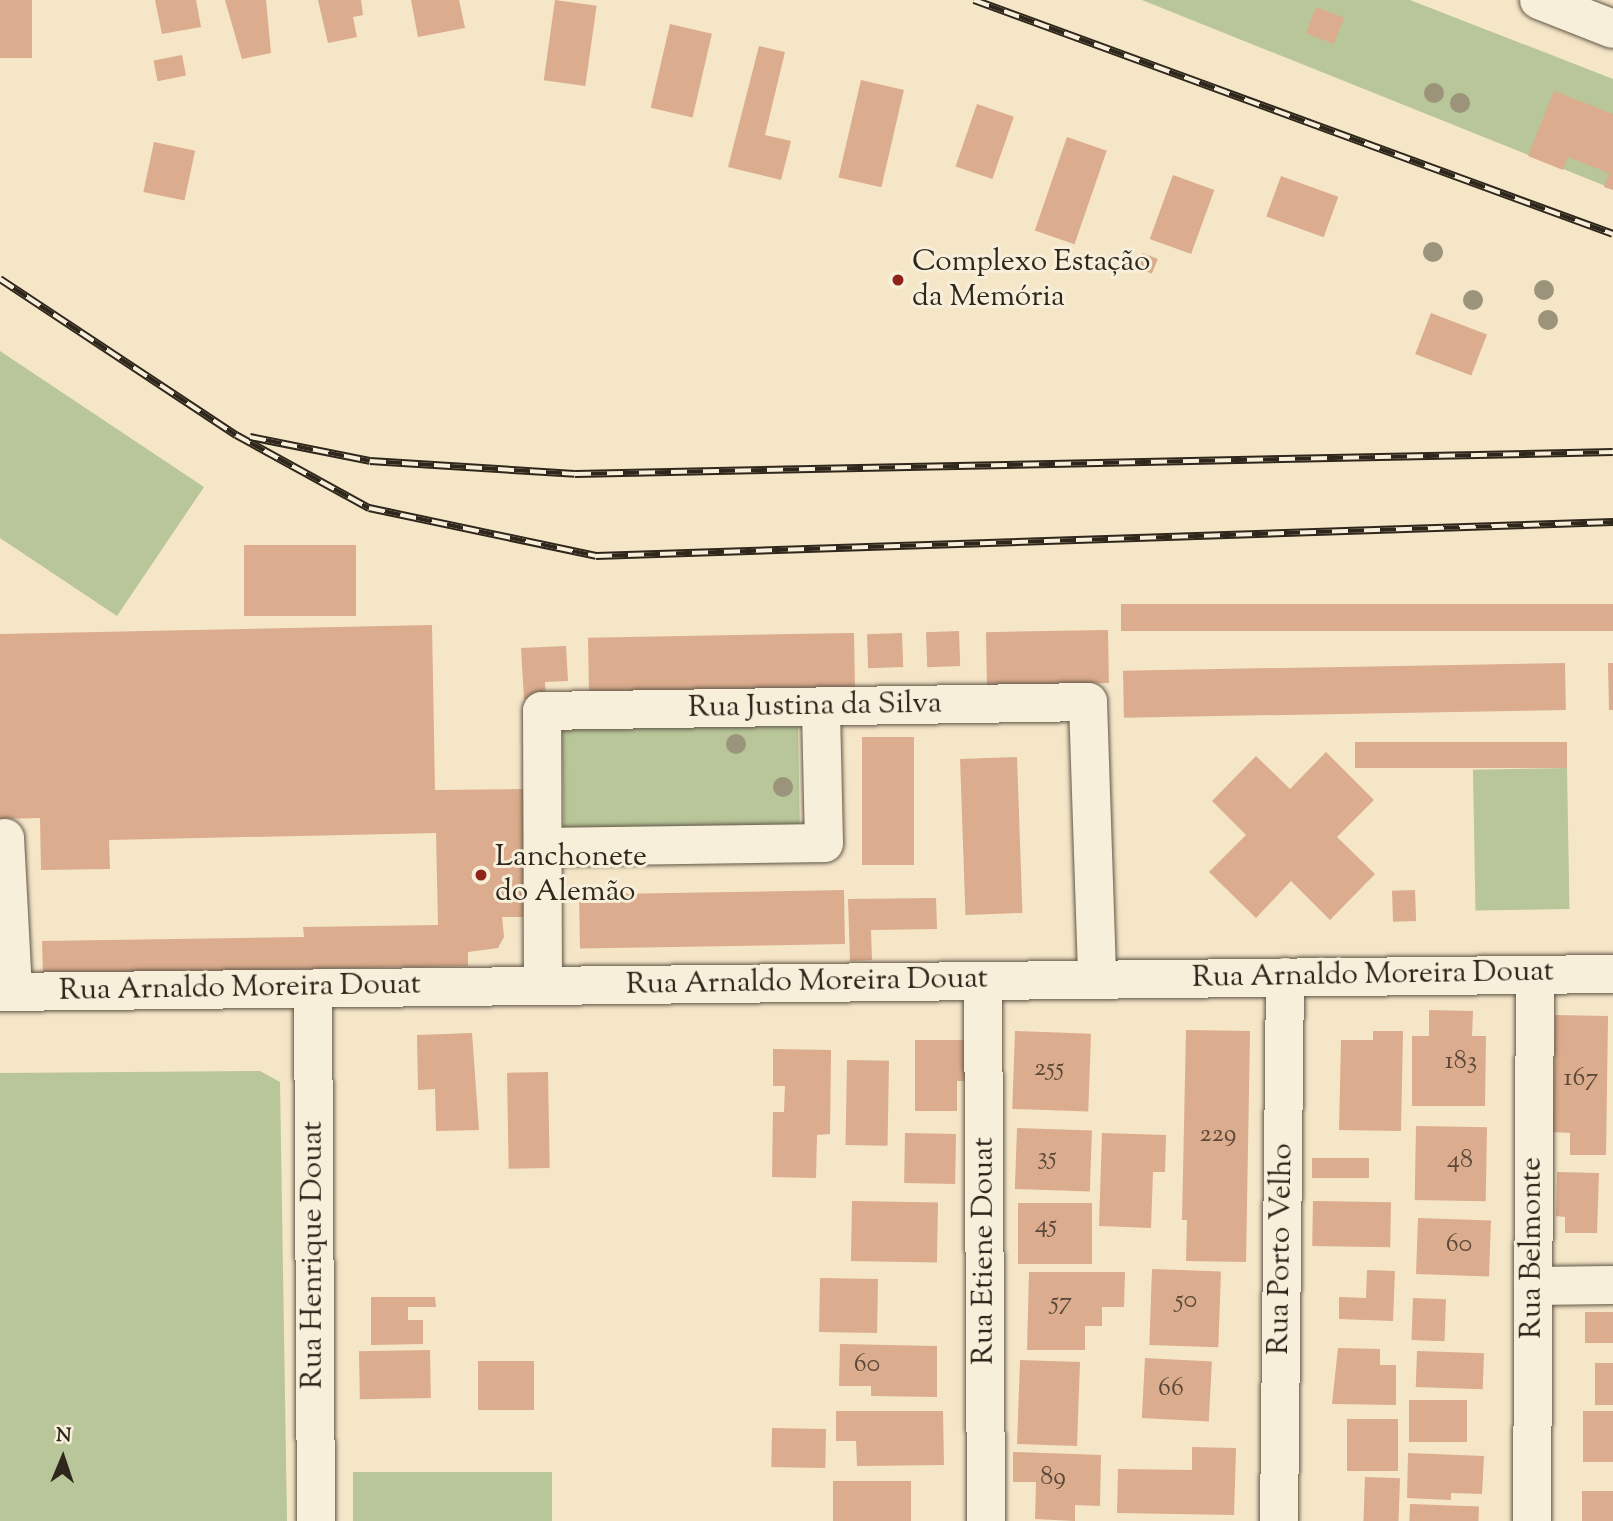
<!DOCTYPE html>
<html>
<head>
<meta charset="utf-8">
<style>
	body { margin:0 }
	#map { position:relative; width:1613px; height:1521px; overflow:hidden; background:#f5e6c8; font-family:"Sorts Mill Goudy",serif }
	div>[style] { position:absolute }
	.green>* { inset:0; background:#b8c699; transform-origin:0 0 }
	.building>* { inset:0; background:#dbac8d; transform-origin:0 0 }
	.roads { filter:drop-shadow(0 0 2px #615747) drop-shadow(0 0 2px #615747) }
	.minor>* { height:38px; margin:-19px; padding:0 19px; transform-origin:19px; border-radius:19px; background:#f8efdb }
	.rail>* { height:8px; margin-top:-4px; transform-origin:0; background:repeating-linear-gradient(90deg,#f8efdb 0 16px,#30271c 0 32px); box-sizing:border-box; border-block:2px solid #30271c }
	.trees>* { width:20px; height:20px; margin:-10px; border-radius:50%; background:#9b937a }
	.dots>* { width:19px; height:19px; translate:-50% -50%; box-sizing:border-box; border:4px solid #f8efdb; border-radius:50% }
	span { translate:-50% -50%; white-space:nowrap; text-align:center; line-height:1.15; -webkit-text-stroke:6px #f8efdb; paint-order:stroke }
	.number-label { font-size:26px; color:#5b4838 }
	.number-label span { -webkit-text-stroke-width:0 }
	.poi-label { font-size:30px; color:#30271c }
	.left { translate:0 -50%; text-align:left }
	.street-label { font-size:30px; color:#30271c }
	.north { position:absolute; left:28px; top:1423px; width:70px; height:70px; -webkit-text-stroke:5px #f8efdb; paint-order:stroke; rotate:2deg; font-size:19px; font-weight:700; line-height:28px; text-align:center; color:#30271c }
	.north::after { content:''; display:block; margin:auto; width:24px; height:32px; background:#30271c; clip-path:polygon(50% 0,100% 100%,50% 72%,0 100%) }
</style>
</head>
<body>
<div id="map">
	<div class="green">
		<i style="clip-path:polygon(1142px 0,1410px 0,1613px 79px,1613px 189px)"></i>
		<i style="clip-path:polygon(0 351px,204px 487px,117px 616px,0 538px)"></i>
		<i style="left:798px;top:724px;width:101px;height:236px;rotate:89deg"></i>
		<i style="left:1567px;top:768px;width:141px;height:94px;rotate:89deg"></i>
		<i style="clip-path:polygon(260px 1071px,280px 1082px,287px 1521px,0 1521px,0 1073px)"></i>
		<i style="left:552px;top:1472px;width:49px;height:199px;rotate:90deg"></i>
	</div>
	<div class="building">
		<i style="left:0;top:0;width:32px;height:58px"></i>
		<i style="clip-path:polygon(155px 0,196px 0,201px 27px,162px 34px)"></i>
		<i style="clip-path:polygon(225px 0,266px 0,271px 53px,242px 59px)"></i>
		<i style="clip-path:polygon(318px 0,361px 0,363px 15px,353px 17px,357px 37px,328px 43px)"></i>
		<i style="clip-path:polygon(411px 0,459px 0,465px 28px,418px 37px)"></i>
		<i style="left:555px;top:0;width:42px;height:81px;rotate:8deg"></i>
		<i style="left:1316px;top:7px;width:30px;height:28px;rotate:21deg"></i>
		<i style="left:670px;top:24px;width:43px;height:86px;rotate:13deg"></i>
		<i style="clip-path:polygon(759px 46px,785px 52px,765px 135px,791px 141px,781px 180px,728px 167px)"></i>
		<i style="left:182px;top:55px;width:21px;height:29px;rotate:79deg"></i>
		<i style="left:861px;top:80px;width:44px;height:100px;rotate:13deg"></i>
		<i style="clip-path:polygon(1554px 91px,1613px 114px,1613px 190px,1604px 187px,1609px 173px,1568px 157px,1563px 170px,1528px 156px)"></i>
		<i style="left:977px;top:104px;width:39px;height:66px;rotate:19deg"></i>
		<i style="left:1067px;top:137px;width:42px;height:99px;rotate:19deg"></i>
		<i style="left:154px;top:142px;width:42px;height:51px;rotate:12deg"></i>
		<i style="left:1173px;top:175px;width:44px;height:68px;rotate:20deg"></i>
		<i style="left:1281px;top:176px;width:61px;height:43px;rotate:20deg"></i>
		<i style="left:1143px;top:253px;width:16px;height:16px;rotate:22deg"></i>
		<i style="left:1431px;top:313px;width:60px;height:44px;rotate:21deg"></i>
		<i style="left:356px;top:545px;width:71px;height:112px;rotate:90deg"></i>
		<i style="left:1613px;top:604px;width:27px;height:492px;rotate:90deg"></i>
		<i style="clip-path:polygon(432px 625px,435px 790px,524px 789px,526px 917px,502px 917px,504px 937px,498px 948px,468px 952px,468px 966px,43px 974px,42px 941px,304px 937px,303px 927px,438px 925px,436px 833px,109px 840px,110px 869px,41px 870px,40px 818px,0 819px,0 634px)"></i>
		<i style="left:1108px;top:630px;width:53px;height:122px;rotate:89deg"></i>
		<i style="left:959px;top:631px;width:35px;height:33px;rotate:88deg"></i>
		<i style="left:854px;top:633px;width:54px;height:266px;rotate:89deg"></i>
		<i style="left:902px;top:633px;width:34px;height:35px;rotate:88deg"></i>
		<i style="clip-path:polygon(566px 646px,568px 681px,545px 682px,546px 698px,524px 699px,521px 648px)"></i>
		<i style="left:1565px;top:663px;width:47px;height:442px;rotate:89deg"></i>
		<i style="clip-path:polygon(1608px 663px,1613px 663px,1613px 710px,1609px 710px)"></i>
		<i style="left:914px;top:737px;width:128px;height:52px;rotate:90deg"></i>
		<i style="left:1567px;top:742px;width:26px;height:212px;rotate:90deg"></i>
		<i style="clip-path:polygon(1326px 752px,1374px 800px,1337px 837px,1375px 874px,1330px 920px,1291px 881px,1256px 918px,1209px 872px,1246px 835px,1212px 801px,1256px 756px,1290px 789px)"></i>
		<i style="left:1017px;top:757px;width:156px;height:57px;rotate:88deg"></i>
		<i style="left:844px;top:890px;width:54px;height:265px;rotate:89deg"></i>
		<i style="left:1415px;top:890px;width:31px;height:23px;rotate:88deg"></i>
		<i style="clip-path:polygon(936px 898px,937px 929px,871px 930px,872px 960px,850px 961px,848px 899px)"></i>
		<i style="clip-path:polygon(1429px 1010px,1473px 1011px,1472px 1036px,1486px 1036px,1485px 1106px,1412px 1106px,1412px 1036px,1429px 1036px)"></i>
		<i style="clip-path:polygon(1555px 1015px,1608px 1016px,1606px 1155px,1570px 1155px,1570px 1133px,1553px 1132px)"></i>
		<i style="clip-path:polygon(1186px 1030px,1250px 1031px,1246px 1262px,1186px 1261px,1187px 1220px,1182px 1220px)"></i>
		<i style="left:1015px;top:1031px;width:76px;height:78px;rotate:2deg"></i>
		<i style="clip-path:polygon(1373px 1031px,1403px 1031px,1401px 1131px,1339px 1130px,1341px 1040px,1373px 1040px)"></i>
		<i style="clip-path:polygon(472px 1033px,479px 1130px,436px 1131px,435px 1089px,418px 1090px,417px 1035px)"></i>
		<i style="clip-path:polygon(915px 1040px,965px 1040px,966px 1081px,957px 1081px,957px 1111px,915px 1111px)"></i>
		<i style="clip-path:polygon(773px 1049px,831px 1050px,830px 1134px,817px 1135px,816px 1178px,772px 1177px,773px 1112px,784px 1112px,785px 1086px,773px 1086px)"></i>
		<i style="left:847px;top:1060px;width:42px;height:85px;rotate:1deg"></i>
		<i style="left:548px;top:1072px;width:96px;height:41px;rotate:89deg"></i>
		<i style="left:1416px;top:1126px;width:71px;height:74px;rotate:1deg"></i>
		<i style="left:1017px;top:1128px;width:75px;height:61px;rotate:2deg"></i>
		<i style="left:905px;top:1133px;width:51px;height:50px;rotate:1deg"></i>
		<i style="clip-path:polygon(1102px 1133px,1166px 1135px,1165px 1172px,1153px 1172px,1151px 1228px,1099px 1226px)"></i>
		<i style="left:1312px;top:1158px;width:57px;height:20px"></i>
		<i style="clip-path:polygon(1557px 1172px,1599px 1173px,1597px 1233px,1565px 1233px,1565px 1217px,1556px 1216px)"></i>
		<i style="left:852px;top:1201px;width:86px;height:60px;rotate:1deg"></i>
		<i style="left:1313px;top:1201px;width:78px;height:45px;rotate:1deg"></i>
		<i style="left:1018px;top:1203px;width:74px;height:61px"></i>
		<i style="left:1418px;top:1218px;width:73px;height:56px;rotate:2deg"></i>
		<i style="left:1152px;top:1269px;width:69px;height:76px;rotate:2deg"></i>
		<i style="clip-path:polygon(1367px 1270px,1395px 1271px,1393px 1321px,1339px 1319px,1339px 1297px,1366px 1298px)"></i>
		<i style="clip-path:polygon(1029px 1272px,1125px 1272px,1124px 1307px,1102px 1307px,1102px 1326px,1085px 1326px,1085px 1350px,1027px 1350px)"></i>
		<i style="left:820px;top:1278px;width:58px;height:54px;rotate:1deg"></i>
		<i style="clip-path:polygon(371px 1297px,435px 1297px,436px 1307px,408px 1307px,408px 1320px,423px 1320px,423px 1344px,371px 1345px)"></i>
		<i style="left:1413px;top:1298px;width:33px;height:42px;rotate:2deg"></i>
		<i style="left:1585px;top:1312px;width:28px;height:31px"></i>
		<i style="clip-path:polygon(840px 1344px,937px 1346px,937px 1397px,871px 1396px,871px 1386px,839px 1386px)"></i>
		<i style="clip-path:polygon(1338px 1348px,1380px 1349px,1380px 1365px,1396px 1365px,1396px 1405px,1332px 1404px)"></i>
		<i style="left:430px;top:1350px;width:48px;height:71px;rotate:89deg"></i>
		<i style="left:1417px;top:1351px;width:67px;height:36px;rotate:2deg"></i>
		<i style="left:1145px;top:1358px;width:67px;height:60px;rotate:3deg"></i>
		<i style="left:1020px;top:1360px;width:60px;height:84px;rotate:2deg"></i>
		<i style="left:478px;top:1361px;width:56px;height:49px"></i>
		<i style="left:1595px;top:1363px;width:18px;height:42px"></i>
		<i style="left:1409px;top:1400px;width:58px;height:42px"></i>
		<i style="clip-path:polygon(836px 1411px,943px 1411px,944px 1465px,857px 1466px,856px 1441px,836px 1441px)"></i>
		<i style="left:1583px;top:1411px;width:30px;height:51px"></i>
		<i style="left:1347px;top:1419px;width:51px;height:52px"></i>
		<i style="left:772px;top:1428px;width:54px;height:39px;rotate:1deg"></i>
		<i style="clip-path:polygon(1192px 1447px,1236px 1448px,1234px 1515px,1117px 1513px,1118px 1469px,1192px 1470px)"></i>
		<i style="clip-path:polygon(1013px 1452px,1101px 1455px,1100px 1506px,1075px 1505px,1075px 1521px,1035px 1519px,1036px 1482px,1013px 1482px)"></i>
		<i style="clip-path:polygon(1408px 1453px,1484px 1456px,1482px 1494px,1451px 1493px,1451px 1500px,1407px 1498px)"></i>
		<i style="left:1365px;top:1477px;width:35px;height:44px;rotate:2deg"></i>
		<i style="left:911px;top:1481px;width:40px;height:78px;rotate:90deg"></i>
		<i style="left:1582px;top:1491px;width:31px;height:30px"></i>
		<i style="left:1410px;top:1504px;width:69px;height:17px;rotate:2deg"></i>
	</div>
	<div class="roads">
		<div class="minor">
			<i style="left:1539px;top:0;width:79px;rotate:21.4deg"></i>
			<i style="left:5px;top:838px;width:154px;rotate:87deg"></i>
			<i style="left:543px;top:847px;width:281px;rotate:-0.8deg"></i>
			<i style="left:824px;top:843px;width:136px;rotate:-91.3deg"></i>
			<i style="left:983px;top:981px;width:540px;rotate:89.68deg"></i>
			<i style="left:543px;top:986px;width:275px;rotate:-90.2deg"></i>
			<i style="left:542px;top:711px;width:546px;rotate:-0.94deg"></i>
			<i style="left:1088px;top:702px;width:277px;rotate:88.1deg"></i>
			<i style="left:313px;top:989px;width:532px;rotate:89.68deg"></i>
			<i style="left:0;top:992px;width:1613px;rotate:-0.64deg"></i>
			<i style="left:1533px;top:1286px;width:80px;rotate:-0.7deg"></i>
			<i style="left:1279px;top:1521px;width:544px;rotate:-89.37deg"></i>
			<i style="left:1532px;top:1521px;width:546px;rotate:-89.69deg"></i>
		</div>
	</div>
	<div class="rail">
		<i style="left:974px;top:0;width:680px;rotate:20.11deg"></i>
		<i style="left:0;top:279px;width:283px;rotate:33.5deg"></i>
		<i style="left:236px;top:435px;width:152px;rotate:28.8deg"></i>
		<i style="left:369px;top:508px;width:232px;rotate:11.9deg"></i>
		<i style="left:596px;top:556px;width:1018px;rotate:-1.91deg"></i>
		<i style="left:250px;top:437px;width:122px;rotate:11.3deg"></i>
		<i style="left:370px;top:461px;width:205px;rotate:3.6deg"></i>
		<i style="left:575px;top:474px;width:1038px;rotate:-1.21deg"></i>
	</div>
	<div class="trees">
		<i style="left:1434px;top:93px"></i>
		<i style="left:1460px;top:103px"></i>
		<i style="left:1433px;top:252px"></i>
		<i style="left:1544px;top:290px"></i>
		<i style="left:1473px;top:300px"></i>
		<i style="left:1548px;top:320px"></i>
		<i style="left:736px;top:744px"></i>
		<i style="left:783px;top:787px"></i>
	</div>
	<div class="dots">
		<i style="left:898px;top:280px;background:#8f2418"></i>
		<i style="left:481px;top:875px;background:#8f2418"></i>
	</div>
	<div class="number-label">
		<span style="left:1461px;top:1062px">183</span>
		<span style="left:1049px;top:1069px">255</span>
		<span style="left:1581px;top:1079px">167</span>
		<span style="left:1218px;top:1135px">229</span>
		<span style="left:1047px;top:1158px">35</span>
		<span style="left:1460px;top:1161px">48</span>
		<span style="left:1046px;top:1226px">45</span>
		<span style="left:1459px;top:1245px">60</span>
		<span style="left:1186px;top:1301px">50</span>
		<span style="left:1061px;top:1303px">57</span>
		<span style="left:867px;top:1365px">60</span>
		<span style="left:1171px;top:1389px">66</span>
		<span style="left:1053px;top:1478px">89</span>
	</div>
	<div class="poi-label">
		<span class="left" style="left:912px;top:280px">Complexo Estação<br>da Memória</span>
		<span class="left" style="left:495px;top:875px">Lanchonete<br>do Alemão</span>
	</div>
	<div class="street-label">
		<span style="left:815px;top:707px;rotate:-1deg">Rua Justina da Silva</span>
		<span style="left:1373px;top:976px;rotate:-1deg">Rua Arnaldo Moreira Douat</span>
		<span style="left:807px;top:983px;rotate:-1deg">Rua Arnaldo Moreira Douat</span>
		<span style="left:240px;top:989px;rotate:-1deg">Rua Arnaldo Moreira Douat</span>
		<span style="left:1533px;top:1248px;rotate:-90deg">Rua Belmonte</span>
		<span style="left:1282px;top:1249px;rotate:-89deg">Rua Porto Velho</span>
		<span style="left:985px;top:1251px;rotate:-90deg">Rua Etiene Douat</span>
		<span style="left:314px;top:1255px;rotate:-90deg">Rua Henrique Douat</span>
	</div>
	<div class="north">N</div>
</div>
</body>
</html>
